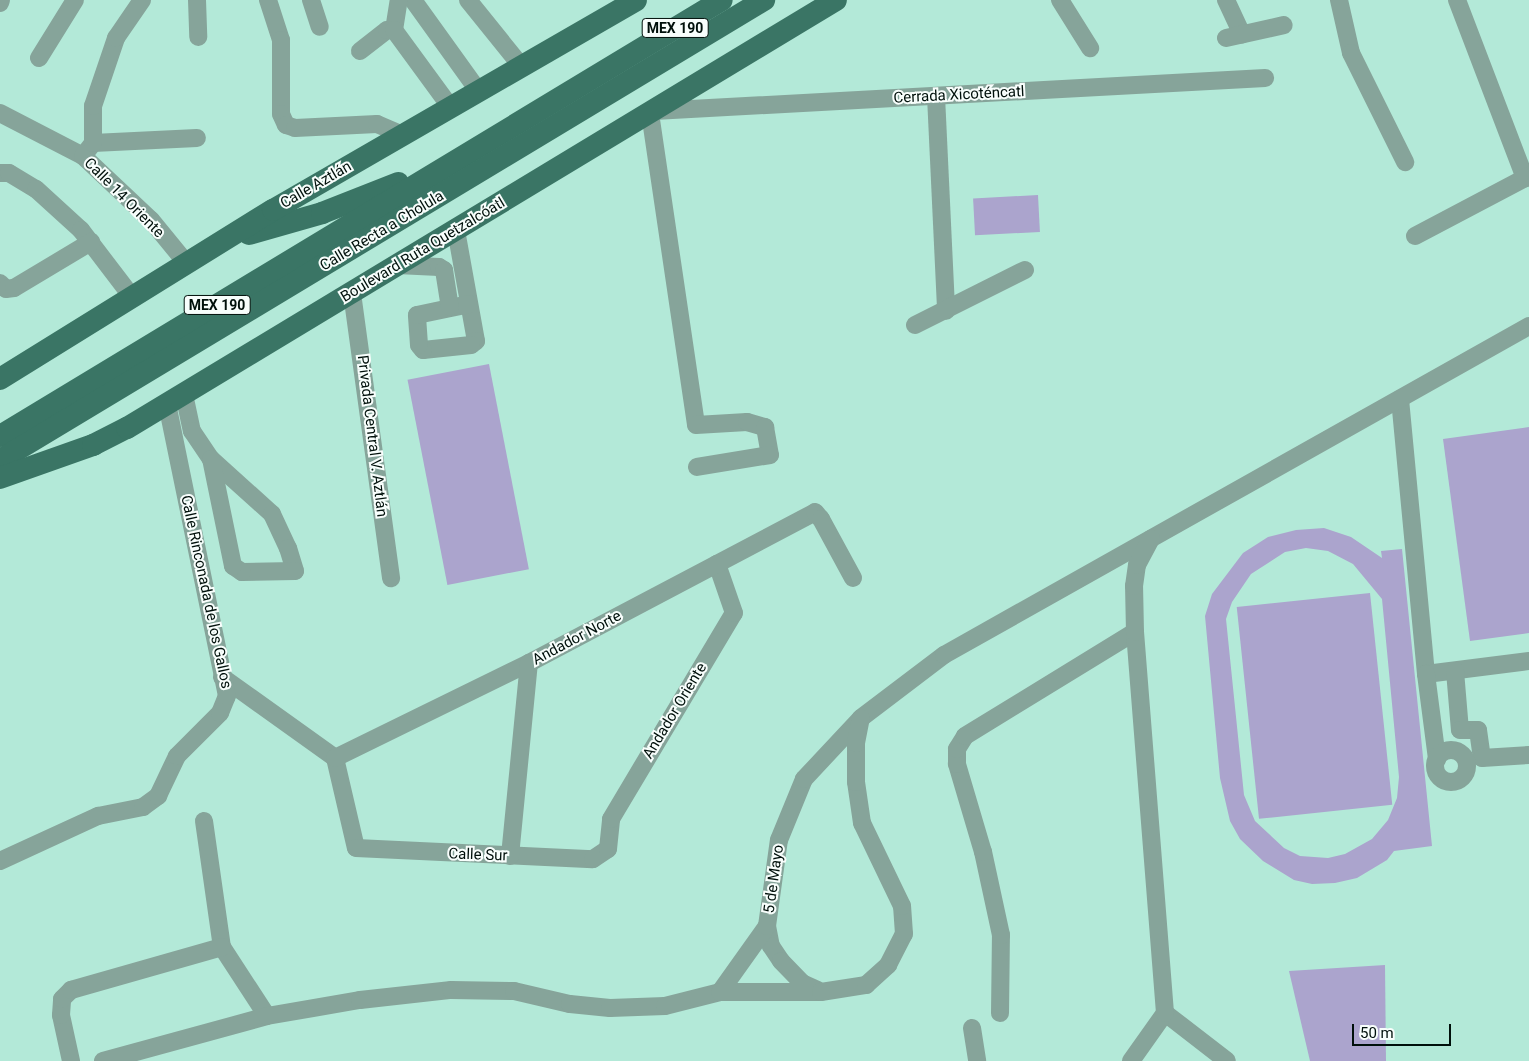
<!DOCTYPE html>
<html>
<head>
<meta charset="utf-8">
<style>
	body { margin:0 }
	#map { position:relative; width:1529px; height:1061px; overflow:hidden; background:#b3e9d8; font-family:Roboto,sans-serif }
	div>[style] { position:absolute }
	.green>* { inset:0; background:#aba4cd; transform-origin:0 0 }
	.minor>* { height:18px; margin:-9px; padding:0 9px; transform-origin:9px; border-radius:9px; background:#86a49a }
	.minor>.ring { margin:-9px; padding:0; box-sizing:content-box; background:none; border:18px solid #86a49a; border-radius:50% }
	.major>* { height:22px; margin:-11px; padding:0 11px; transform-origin:11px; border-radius:11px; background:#3a7565 }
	span { translate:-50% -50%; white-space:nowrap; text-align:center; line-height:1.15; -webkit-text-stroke:4px #f8fefc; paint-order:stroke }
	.shield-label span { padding:1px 4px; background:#f8fefc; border:1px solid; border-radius:4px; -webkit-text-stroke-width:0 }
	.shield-label { font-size:14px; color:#00100b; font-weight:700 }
	.street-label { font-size:15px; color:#00100b }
	.scale { position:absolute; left:1352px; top:1024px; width:99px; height:22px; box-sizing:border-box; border:2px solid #00100b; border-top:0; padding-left:6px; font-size:15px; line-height:18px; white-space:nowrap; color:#00100b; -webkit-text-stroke:4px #f8fefc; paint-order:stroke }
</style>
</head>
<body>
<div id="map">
	<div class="green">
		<i style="left:1038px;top:195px;width:37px;height:65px;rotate:87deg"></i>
		<i style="left:489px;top:364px;width:209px;height:83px;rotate:79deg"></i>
		<i style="clip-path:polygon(1529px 427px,1529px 633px,1470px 641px,1443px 439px)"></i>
		<i style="clip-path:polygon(evenodd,1324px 528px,1351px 537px,1382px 558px,1381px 551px,1402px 549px,1432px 846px,1394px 851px,1387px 860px,1357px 878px,1335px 883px,1312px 884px,1294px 880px,1263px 861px,1240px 839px,1230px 821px,1220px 778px,1205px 616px,1212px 594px,1243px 553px,1268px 537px,1296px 530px,1324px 528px,1306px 548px,1328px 551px,1353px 564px,1382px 599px,1399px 777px,1397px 798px,1388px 820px,1372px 839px,1345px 854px,1328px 858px,1300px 856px,1284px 848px,1255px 821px,1244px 795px,1226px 619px,1232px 602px,1251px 574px,1285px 552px,1306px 548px)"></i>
		<i style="left:1370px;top:593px;width:213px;height:134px;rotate:84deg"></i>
		<i style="clip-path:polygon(1385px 965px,1386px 1061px,1310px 1061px,1289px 971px)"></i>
	</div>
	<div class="minor">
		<i style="left:197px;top:0;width:37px;rotate:88deg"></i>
		<i style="left:268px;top:0;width:42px;rotate:72deg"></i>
		<i style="left:281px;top:40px;width:74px;rotate:90deg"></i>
		<i style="left:281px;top:114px;width:12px;rotate:66deg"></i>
		<i style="left:286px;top:125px;width:9px;rotate:18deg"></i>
		<i style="left:295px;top:128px;width:82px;rotate:-2.8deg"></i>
		<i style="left:377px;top:124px;width:28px;rotate:23deg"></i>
		<i style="left:311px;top:0;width:28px;rotate:72deg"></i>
		<i style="left:413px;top:0;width:113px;rotate:54.3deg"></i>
		<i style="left:468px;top:0;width:85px;rotate:51.2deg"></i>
		<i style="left:1060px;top:0;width:57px;rotate:58deg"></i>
		<i style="left:1226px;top:0;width:38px;rotate:65deg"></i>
		<i style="left:1339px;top:0;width:54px;rotate:77.2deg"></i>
		<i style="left:1351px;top:53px;width:122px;rotate:63.6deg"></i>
		<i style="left:1457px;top:0;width:191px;rotate:69.1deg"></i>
		<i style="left:0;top:3px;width:3px;rotate:-72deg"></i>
		<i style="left:394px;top:30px;width:30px;rotate:-81deg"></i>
		<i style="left:1226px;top:38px;width:59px;rotate:-12.6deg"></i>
		<i style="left:360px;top:51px;width:34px;rotate:-38deg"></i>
		<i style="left:387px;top:30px;width:7px"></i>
		<i style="left:394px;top:30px;width:97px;rotate:53.8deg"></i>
		<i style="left:39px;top:58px;width:68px;rotate:-58.2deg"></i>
		<i style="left:936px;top:96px;width:215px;rotate:87.3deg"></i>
		<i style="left:654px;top:111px;width:612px;rotate:-3.09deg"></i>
		<i style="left:0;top:113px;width:93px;rotate:27.4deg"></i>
		<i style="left:83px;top:156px;width:93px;rotate:43.3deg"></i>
		<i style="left:151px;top:220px;width:57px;rotate:50.7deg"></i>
		<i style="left:650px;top:113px;width:315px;rotate:81.6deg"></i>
		<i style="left:696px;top:425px;width:51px;rotate:-3.4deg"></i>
		<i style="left:747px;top:422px;width:19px;rotate:16deg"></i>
		<i style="left:765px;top:427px;width:28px;rotate:80deg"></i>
		<i style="left:770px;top:455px;width:74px;rotate:170.7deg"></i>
		<i style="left:93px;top:143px;width:104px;rotate:-2.8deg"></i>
		<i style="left:83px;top:156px;width:16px;rotate:-52deg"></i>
		<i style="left:93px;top:143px;width:37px;rotate:-90deg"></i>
		<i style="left:93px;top:106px;width:72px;rotate:-71.3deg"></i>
		<i style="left:116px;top:38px;width:46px;rotate:-55.6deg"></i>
		<i style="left:0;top:173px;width:9px"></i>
		<i style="left:9px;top:173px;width:31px;rotate:31deg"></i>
		<i style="left:36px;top:189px;width:61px;rotate:42.3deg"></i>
		<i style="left:81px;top:230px;width:84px;rotate:52.7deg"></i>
		<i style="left:456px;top:230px;width:113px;rotate:79.8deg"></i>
		<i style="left:476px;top:341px;width:6px;rotate:141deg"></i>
		<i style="left:471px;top:345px;width:48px;rotate:174.1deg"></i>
		<i style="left:423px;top:350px;width:6px;rotate:-129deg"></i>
		<i style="left:419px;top:345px;width:30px;rotate:-94deg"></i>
		<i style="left:417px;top:315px;width:53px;rotate:-11.9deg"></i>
		<i style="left:1415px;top:236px;width:129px;rotate:-27.8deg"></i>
		<i style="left:397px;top:265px;width:42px;rotate:2.7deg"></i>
		<i style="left:439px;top:267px;width:6px;rotate:31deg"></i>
		<i style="left:444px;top:270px;width:37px;rotate:81deg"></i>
		<i style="left:0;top:283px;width:8px;rotate:45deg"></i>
		<i style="left:6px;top:289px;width:8px;rotate:-7deg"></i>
		<i style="left:14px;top:288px;width:90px;rotate:-30.9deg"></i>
		<i style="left:352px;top:293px;width:288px;rotate:82.2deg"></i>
		<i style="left:915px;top:325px;width:123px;rotate:-26.6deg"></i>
		<i style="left:184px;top:394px;width:38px;rotate:78deg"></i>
		<i style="left:192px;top:431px;width:34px;rotate:56deg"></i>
		<i style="left:211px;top:459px;width:82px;rotate:42deg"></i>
		<i style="left:272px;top:514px;width:38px;rotate:65deg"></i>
		<i style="left:288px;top:548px;width:24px;rotate:73deg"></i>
		<i style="left:295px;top:571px;width:53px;rotate:178.9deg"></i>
		<i style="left:242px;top:572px;width:11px;rotate:-146deg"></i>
		<i style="left:233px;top:566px;width:109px;rotate:-101.6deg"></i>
		<i style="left:1400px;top:399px;width:276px;rotate:84.6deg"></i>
		<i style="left:1426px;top:674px;width:104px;rotate:-7.2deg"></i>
		<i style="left:1455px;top:671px;width:59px;rotate:85.2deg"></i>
		<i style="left:1460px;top:730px;width:18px"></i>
		<i style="left:1478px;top:730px;width:28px;rotate:82deg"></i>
		<i style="left:1482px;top:758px;width:47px;rotate:-3.7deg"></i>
		<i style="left:1426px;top:674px;width:86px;rotate:82.6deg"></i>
		<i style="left:222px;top:677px;width:139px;rotate:35.6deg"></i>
		<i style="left:335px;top:758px;width:92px;rotate:76.9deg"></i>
		<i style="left:356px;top:848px;width:237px;rotate:2.7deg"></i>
		<i style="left:593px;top:859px;width:18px;rotate:-34deg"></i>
		<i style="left:608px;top:849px;width:30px;rotate:-84deg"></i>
		<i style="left:611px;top:819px;width:240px;rotate:-59.2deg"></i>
		<i style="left:734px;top:613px;width:52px;rotate:-109.1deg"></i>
		<i class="ring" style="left:1435px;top:750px;width:14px;height:14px"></i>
		<i style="left:335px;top:758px;width:216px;rotate:-26.1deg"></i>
		<i style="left:529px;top:663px;width:323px;rotate:-27.8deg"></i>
		<i style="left:815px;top:512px;width:9px;rotate:49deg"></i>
		<i style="left:821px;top:519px;width:67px;rotate:61.5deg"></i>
		<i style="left:204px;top:821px;width:127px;rotate:81.9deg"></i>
		<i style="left:222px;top:947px;width:82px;rotate:56.9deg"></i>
		<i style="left:510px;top:856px;width:194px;rotate:-84.4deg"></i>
		<i style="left:0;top:861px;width:108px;rotate:-24.7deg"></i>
		<i style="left:98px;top:816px;width:46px;rotate:-11.3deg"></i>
		<i style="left:143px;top:807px;width:19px;rotate:-36deg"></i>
		<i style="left:158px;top:796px;width:44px;rotate:-64.6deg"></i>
		<i style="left:177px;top:756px;width:61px;rotate:-45deg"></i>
		<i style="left:220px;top:713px;width:18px;rotate:-68deg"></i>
		<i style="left:227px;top:696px;width:298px;rotate:-101.6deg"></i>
		<i style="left:767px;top:926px;width:20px;rotate:79deg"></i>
		<i style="left:771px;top:946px;width:18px;rotate:56deg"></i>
		<i style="left:781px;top:961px;width:30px;rotate:46deg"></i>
		<i style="left:802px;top:983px;width:17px;rotate:24deg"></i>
		<i style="left:720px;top:992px;width:81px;rotate:-54.5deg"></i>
		<i style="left:767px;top:926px;width:87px;rotate:-82.1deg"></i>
		<i style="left:779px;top:840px;width:66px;rotate:-67.7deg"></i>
		<i style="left:804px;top:779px;width:83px;rotate:-46.9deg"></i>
		<i style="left:861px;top:718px;width:104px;rotate:-37.2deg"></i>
		<i style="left:944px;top:655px;width:671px;rotate:-29.35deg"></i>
		<i style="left:1000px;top:1013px;width:78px;rotate:-89.3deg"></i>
		<i style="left:1001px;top:935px;width:85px;rotate:-102.2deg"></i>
		<i style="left:983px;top:852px;width:92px;rotate:-106.5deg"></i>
		<i style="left:957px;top:764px;width:15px;rotate:-90deg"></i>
		<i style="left:957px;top:749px;width:15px;rotate:-58deg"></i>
		<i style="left:965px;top:736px;width:199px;rotate:-31.5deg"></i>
		<i style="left:1165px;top:1013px;width:78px;rotate:37.7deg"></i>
		<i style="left:972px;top:1028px;width:33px;rotate:81deg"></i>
		<i style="left:71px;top:1061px;width:47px;rotate:-102.3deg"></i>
		<i style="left:61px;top:1015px;width:16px;rotate:-86deg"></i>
		<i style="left:62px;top:999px;width:13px;rotate:-45deg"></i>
		<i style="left:71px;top:990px;width:157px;rotate:-15.9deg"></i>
		<i style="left:103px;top:1061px;width:170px;rotate:-15.3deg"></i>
		<i style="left:267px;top:1016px;width:94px;rotate:-9.8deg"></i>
		<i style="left:360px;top:1000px;width:92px;rotate:-6.3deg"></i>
		<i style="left:451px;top:990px;width:63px;rotate:0.9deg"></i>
		<i style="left:514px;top:991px;width:57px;rotate:13.1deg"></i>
		<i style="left:570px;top:1004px;width:40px;rotate:5.7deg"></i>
		<i style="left:610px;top:1008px;width:55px;rotate:-2.1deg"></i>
		<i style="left:665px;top:1006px;width:57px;rotate:-14.3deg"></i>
		<i style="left:720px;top:992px;width:101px"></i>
		<i style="left:821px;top:992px;width:46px;rotate:-8.8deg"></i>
		<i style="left:866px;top:985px;width:30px;rotate:-42deg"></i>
		<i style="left:888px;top:965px;width:35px;rotate:-63deg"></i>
		<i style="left:904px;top:934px;width:28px;rotate:-94deg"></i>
		<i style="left:902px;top:906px;width:92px;rotate:-115.7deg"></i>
		<i style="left:862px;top:823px;width:41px;rotate:-98.3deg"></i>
		<i style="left:856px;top:782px;width:39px;rotate:-90deg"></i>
		<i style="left:856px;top:743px;width:25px;rotate:-79deg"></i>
		<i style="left:1131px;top:1061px;width:59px;rotate:-54.7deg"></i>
		<i style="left:1165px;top:1013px;width:382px;rotate:-94.5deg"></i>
		<i style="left:1135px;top:632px;width:46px;rotate:-91.2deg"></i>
		<i style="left:1134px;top:586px;width:21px;rotate:-82deg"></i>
		<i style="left:1137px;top:565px;width:30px;rotate:-62deg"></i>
	</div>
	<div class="major">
		<i style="left:249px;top:234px;width:76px;rotate:-16deg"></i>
		<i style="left:322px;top:213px;width:82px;rotate:-21.5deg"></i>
		<i style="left:0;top:379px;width:321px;rotate:-31.8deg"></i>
		<i style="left:273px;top:210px;width:419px;rotate:-30deg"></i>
		<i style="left:0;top:436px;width:843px;rotate:-31.13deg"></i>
		<i style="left:0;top:460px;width:892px;rotate:-31.05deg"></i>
		<i style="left:0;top:478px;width:99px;rotate:-19.5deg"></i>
		<i style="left:93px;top:445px;width:38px;rotate:-27deg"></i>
		<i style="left:127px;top:428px;width:828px;rotate:-31.12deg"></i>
	</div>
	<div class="shield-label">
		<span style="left:675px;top:28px">MEX 190</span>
		<span style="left:217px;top:305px">MEX 190</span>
	</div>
	<div class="street-label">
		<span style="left:959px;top:95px;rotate:-3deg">Cerrada Xicoténcatl</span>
		<span style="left:316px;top:185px;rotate:-30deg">Calle Aztlán</span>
		<span style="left:124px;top:198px;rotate:45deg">Calle 14 Oriente</span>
		<span style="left:382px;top:231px;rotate:-31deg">Calle Recta a Cholula</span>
		<span style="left:423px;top:250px;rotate:-31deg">Boulevard Ruta Quetzalcóatl</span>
		<span style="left:372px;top:436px;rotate:83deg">Privada Central V. Aztlán</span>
		<span style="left:206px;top:592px;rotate:78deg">Calle Rinconada de los Gallos</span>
		<span style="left:577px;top:638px;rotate:-28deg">Andador Norte</span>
		<span style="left:675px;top:711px;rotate:-59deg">Andador Oriente</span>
		<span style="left:478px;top:855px;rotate:2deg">Calle Sur</span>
		<span style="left:774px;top:879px;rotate:-82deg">5 de Mayo</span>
	</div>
	<div class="scale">50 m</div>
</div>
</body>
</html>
